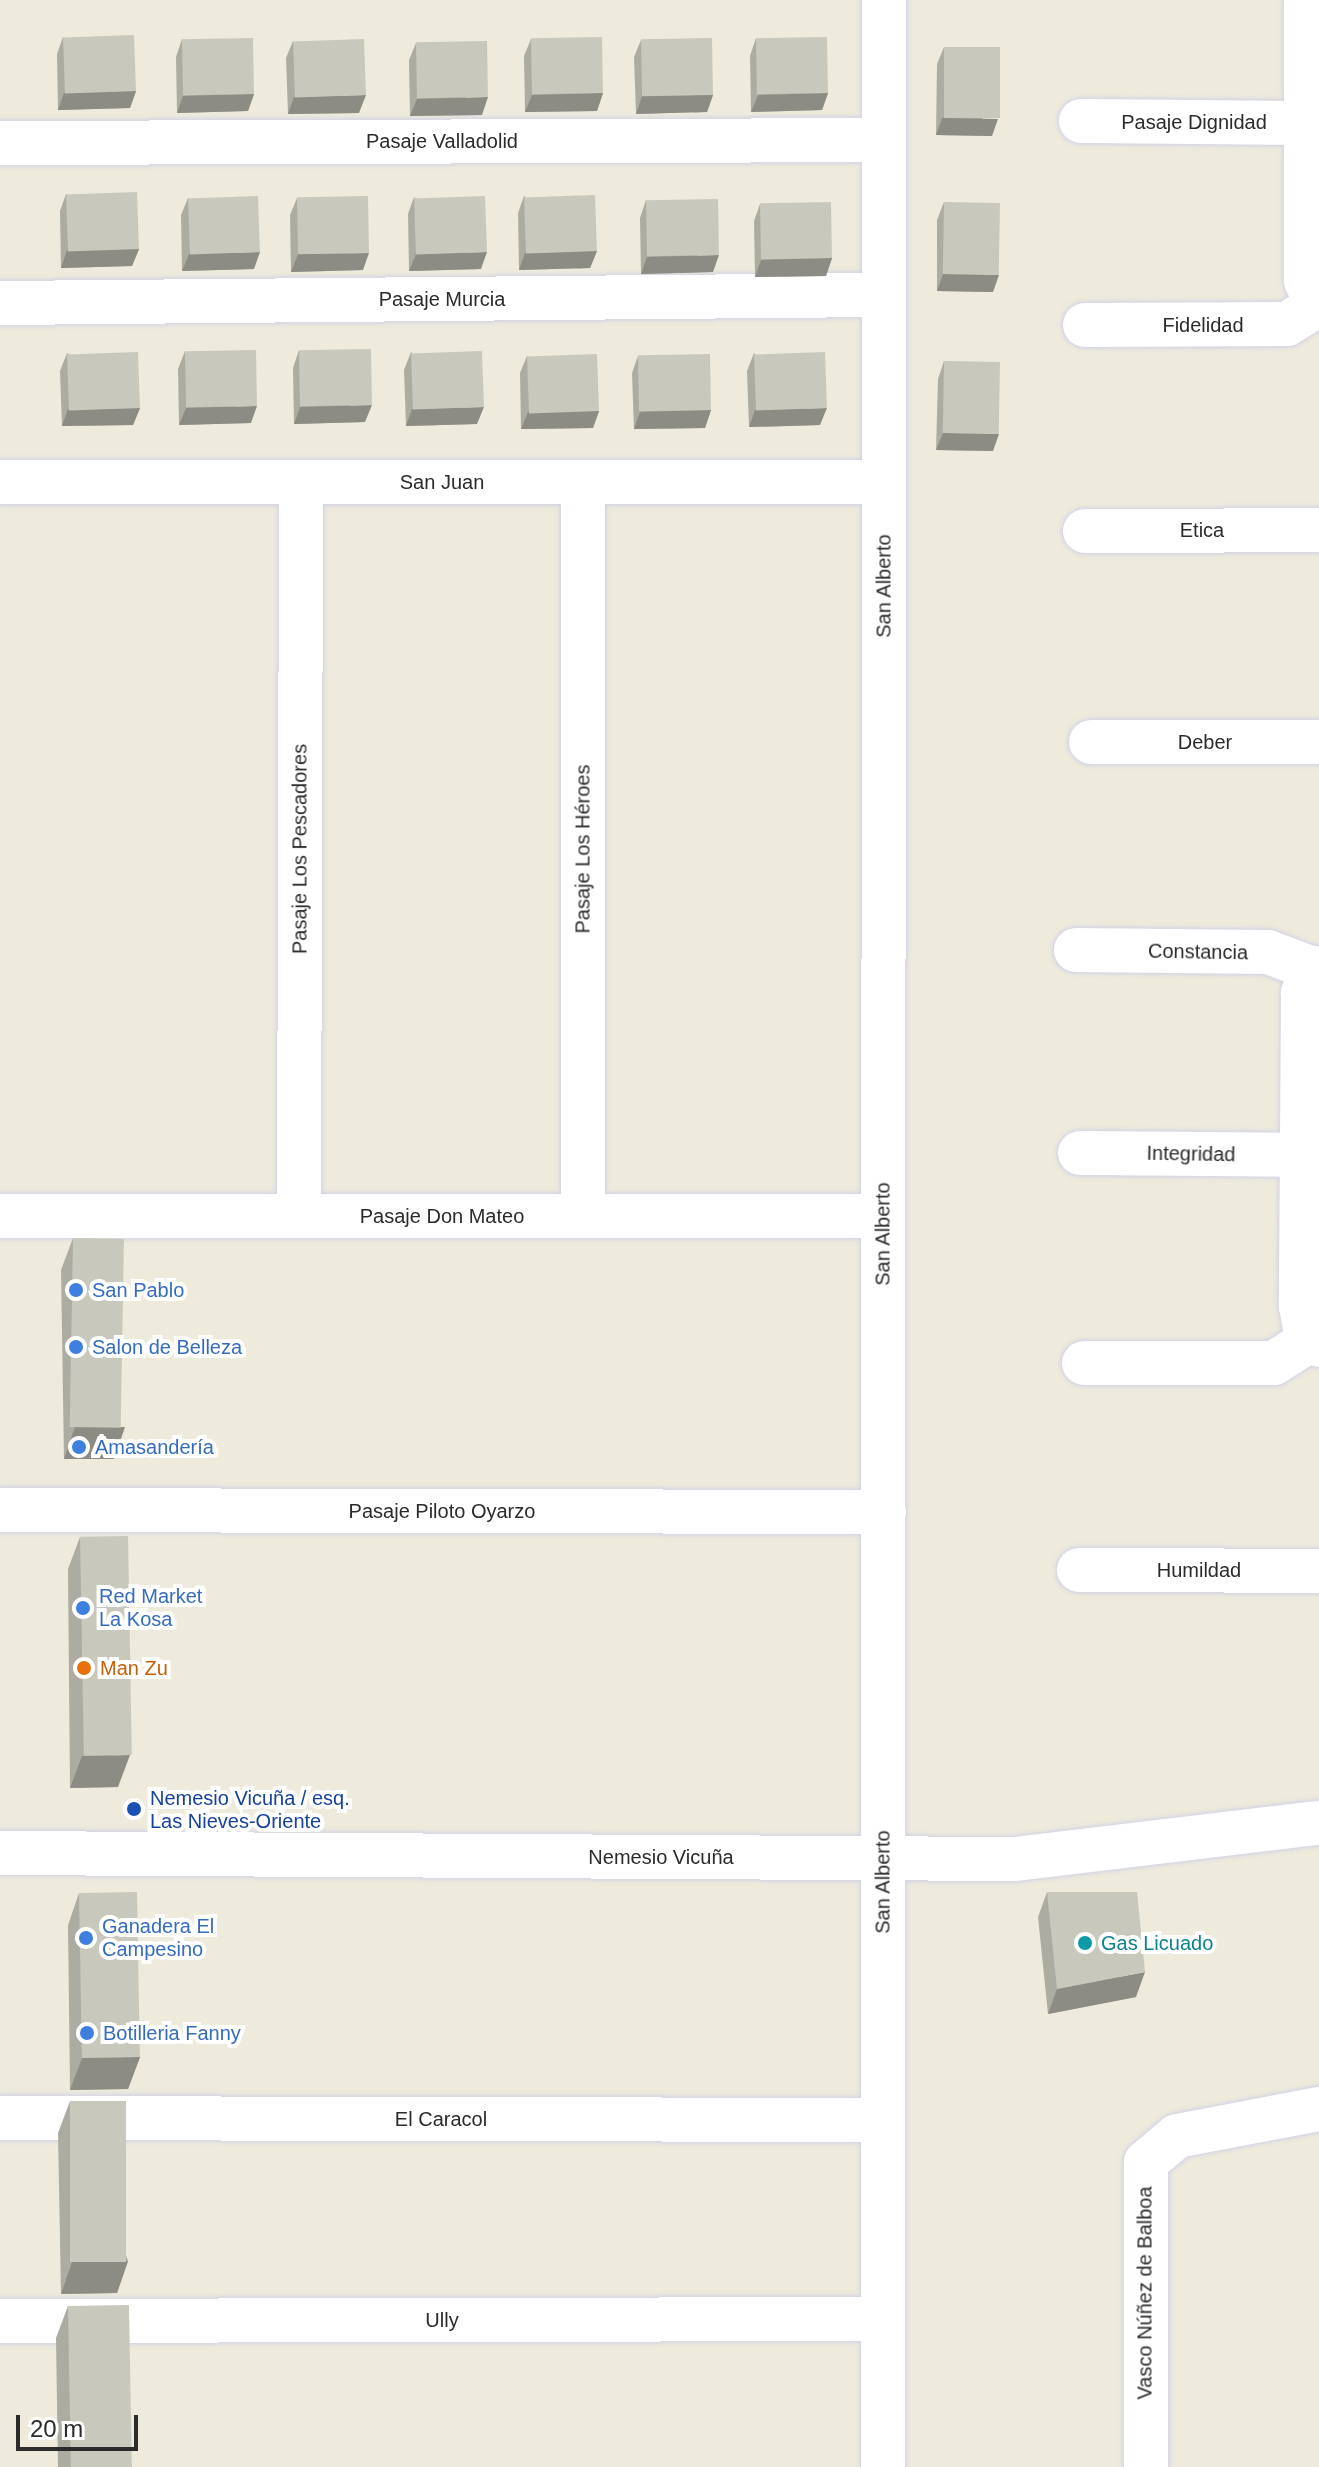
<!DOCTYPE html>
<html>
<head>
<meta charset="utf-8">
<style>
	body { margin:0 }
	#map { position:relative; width:1319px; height:2467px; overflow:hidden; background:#eeebdc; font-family:Arial,sans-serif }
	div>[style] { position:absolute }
	.roads { filter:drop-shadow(0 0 2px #d3d2e5) drop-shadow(0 0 2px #d3d2e5) }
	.minor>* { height:44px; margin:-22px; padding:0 22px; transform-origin:22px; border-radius:22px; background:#fff }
	.wall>* { inset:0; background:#adaca2 }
	.shaded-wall>* { inset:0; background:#8d8c84 }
	.building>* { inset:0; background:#c9c8bc; transform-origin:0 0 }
	.dots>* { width:22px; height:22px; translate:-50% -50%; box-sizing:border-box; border:4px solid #fff; border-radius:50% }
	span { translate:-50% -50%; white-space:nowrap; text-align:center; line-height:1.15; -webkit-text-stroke:8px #fff; paint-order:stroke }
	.street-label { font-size:20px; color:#2b2b2b }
	.shop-label { font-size:20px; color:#366cbe }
	.left { translate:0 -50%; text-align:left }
	.food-label { font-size:20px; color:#c56008 }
	.transit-label { font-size:20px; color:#164399 }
	.culture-label { font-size:20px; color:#0d838f }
	.scale { position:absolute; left:16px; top:2415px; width:122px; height:36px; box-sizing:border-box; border:4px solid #2b2b2b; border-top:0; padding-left:10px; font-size:24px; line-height:28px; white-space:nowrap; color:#2b2b2b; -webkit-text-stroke:6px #fff; paint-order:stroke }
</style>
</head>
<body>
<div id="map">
	<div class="roads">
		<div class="minor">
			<i style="left:1306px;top:0;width:281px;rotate:90deg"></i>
			<i style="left:1306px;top:281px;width:30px;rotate:64deg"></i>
			<i style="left:1081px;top:121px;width:225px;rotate:0.5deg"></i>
			<i style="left:0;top:143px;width:883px;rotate:-0.19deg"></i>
			<i style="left:0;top:303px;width:883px;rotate:-0.52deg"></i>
			<i style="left:1085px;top:325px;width:202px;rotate:-0.3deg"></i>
			<i style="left:1287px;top:324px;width:34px;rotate:-32deg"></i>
			<i style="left:0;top:482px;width:884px"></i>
			<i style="left:1085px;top:531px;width:234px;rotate:-0.2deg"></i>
			<i style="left:1091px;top:742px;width:228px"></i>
			<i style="left:1076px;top:950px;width:192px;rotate:0.6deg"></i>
			<i style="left:1268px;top:952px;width:51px;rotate:20.6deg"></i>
			<i style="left:1319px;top:968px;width:30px;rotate:123deg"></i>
			<i style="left:1303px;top:993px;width:313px;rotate:90.4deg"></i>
			<i style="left:1301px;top:1306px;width:23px;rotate:80deg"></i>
			<i style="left:1305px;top:1329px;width:21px;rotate:49deg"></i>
			<i style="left:1080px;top:1153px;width:221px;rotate:0.5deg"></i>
			<i style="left:0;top:1216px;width:883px"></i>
			<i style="left:299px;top:1216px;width:734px;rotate:-89.84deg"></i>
			<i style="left:583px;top:1216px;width:734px;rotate:-90deg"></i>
			<i style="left:1084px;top:1363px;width:190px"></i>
			<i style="left:1274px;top:1363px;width:45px;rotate:-32.3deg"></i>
			<i style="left:0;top:1510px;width:884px;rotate:0.13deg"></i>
			<i style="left:1079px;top:1570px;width:240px;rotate:0.2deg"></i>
			<i style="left:0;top:1853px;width:1015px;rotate:0.34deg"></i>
			<i style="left:1015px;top:1859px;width:306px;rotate:-6.8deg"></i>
			<i style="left:0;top:2118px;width:883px;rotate:0.13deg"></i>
			<i style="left:0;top:2321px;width:883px;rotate:-0.13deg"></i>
			<i style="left:883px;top:2467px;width:2467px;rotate:-89.98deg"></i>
			<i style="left:1146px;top:2467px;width:305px;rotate:-90deg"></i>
			<i style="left:1146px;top:2162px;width:40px;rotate:-40deg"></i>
			<i style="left:1177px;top:2136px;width:145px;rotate:-10.8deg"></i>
		</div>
	</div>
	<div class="wall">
		<i style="clip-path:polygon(63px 37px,136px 91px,130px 108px,58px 110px,57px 54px)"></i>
		<i style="clip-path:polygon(756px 38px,828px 93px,822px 110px,751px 112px,750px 56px)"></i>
		<i style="clip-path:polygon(182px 39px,254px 94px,248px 111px,177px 113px,176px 57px)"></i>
		<i style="clip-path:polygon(531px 39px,603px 93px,597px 111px,525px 112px,524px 56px)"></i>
		<i style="clip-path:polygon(641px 40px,713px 95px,707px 112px,636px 114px,634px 57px)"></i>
		<i style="clip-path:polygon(293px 41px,359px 113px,288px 114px,286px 58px)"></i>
		<i style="clip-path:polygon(416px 43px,482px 115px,410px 116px,409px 60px)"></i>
		<i style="clip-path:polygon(944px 47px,992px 136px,936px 135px,937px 64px)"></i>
		<i style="clip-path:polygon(66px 194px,139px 249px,132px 266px,61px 268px,60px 211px)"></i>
		<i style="clip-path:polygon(524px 196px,597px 251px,590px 268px,519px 270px,518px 213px)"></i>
		<i style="clip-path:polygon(414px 197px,481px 269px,409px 271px,408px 214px)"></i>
		<i style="clip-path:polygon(188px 198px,254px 269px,182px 271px,181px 215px)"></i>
		<i style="clip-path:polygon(297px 198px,363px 270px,291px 272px,290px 215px)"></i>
		<i style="clip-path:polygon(646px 200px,713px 272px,641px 274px,640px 218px)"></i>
		<i style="clip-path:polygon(944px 202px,993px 292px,937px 291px,937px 220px)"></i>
		<i style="clip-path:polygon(760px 204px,832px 258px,826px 276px,755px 277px,754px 221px)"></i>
		<i style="clip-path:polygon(299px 350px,365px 422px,294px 424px,293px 368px)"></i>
		<i style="clip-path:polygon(185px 351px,251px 423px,179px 425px,178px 369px)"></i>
		<i style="clip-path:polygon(411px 352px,477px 424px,406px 426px,404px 370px)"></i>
		<i style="clip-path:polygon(67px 353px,140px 408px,133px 425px,62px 426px,60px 371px)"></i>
		<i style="clip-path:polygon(754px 353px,820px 425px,749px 427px,747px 371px)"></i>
		<i style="clip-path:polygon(527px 356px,599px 411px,593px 428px,521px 429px,520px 373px)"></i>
		<i style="clip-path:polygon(638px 356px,711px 410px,705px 428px,634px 429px,632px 373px)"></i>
		<i style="clip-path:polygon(944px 361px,993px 451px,936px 450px,938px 379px)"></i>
		<i style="clip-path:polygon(73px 1238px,114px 1459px,64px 1459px,61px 1270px)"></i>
		<i style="clip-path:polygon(80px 1537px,118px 1787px,70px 1788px,68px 1569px)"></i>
		<i style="clip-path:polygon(1047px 1892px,1136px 1997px,1048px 2014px,1038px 1917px)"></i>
		<i style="clip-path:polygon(79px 1893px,140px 2057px,128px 2089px,70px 2090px,68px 1925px)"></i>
		<i style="clip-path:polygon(70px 2101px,128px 2261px,117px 2293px,61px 2294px,58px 2133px)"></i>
		<i style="clip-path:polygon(68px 2306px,132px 2467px,58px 2467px,56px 2338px)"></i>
	</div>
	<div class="shaded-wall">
		<i style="clip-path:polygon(136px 91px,130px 108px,58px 110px,64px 93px)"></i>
		<i style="clip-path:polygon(603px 93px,597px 111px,525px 112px,532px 95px)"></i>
		<i style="clip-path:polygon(828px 93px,822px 110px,751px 112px,758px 95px)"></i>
		<i style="clip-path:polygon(254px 94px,248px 111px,177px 113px,183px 96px)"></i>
		<i style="clip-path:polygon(366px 95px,359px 113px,288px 114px,294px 97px)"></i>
		<i style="clip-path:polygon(713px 95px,707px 112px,636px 114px,642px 96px)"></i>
		<i style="clip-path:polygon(488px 97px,482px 115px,410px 116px,417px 99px)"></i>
		<i style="clip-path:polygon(942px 118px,998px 119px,992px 136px,936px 135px)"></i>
		<i style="clip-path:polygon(139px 249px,132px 266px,61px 268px,67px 250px)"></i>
		<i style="clip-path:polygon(597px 251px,590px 268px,519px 270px,525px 253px)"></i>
		<i style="clip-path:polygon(260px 252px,254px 269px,182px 271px,189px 254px)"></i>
		<i style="clip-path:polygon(487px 252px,481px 269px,409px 271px,416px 254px)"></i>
		<i style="clip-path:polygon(369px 253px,363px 270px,291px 272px,298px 254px)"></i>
		<i style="clip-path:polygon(719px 255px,713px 272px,641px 274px,647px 257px)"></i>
		<i style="clip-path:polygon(832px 258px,826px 276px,755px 277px,761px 260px)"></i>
		<i style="clip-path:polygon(943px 274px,999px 275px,993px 292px,937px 291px)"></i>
		<i style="clip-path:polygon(372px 405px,365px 422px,294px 424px,300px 407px)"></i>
		<i style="clip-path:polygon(257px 406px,251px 423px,179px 425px,186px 408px)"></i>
		<i style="clip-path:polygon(484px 407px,477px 424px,406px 426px,412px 409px)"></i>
		<i style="clip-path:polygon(140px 408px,133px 425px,62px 426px,68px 409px)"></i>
		<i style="clip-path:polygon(827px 408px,820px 425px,749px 427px,755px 410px)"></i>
		<i style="clip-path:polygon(711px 410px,705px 428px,634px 429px,640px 412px)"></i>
		<i style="clip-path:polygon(599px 411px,593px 428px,521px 429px,528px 412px)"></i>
		<i style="clip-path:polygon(943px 433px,999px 434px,993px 451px,936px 450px)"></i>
		<i style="clip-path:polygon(75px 1427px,125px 1427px,114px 1459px,64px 1459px)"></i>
		<i style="clip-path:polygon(130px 1755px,118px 1787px,70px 1788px,82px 1756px)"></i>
		<i style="clip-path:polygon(1145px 1972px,1136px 1997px,1048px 2014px,1057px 1989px)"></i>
		<i style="clip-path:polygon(140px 2057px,128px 2089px,70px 2090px,82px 2058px)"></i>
		<i style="clip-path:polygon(128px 2261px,117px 2293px,61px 2294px,72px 2262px)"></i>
	</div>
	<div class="building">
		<i style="left:134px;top:35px;width:56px;height:71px;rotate:88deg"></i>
		<i style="left:602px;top:37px;width:56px;height:71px;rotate:89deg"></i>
		<i style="left:827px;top:37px;width:56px;height:71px;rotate:89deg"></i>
		<i style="left:253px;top:38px;width:56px;height:71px;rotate:89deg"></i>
		<i style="left:712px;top:38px;width:57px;height:71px;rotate:89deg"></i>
		<i style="left:364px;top:39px;width:56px;height:71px;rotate:88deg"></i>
		<i style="left:487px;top:41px;width:56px;height:71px;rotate:89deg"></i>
		<i style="left:944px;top:47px;width:56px;height:71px"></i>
		<i style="left:137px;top:192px;width:57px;height:71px;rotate:88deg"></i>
		<i style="left:595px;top:195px;width:56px;height:71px;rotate:88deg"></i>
		<i style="left:258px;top:196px;width:56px;height:70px;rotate:88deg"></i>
		<i style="left:368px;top:196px;width:57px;height:71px;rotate:89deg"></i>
		<i style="left:485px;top:196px;width:56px;height:71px;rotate:88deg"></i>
		<i style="left:718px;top:199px;width:56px;height:72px;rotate:89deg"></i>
		<i style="left:831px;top:202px;width:56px;height:71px;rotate:89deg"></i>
		<i style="left:944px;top:202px;width:56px;height:72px;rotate:1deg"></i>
		<i style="left:371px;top:349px;width:56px;height:72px;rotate:89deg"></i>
		<i style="left:256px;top:350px;width:56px;height:71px;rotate:89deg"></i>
		<i style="left:482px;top:351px;width:56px;height:71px;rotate:88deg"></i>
		<i style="left:138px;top:352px;width:56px;height:71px;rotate:88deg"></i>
		<i style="left:825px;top:352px;width:56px;height:71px;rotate:88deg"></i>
		<i style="left:597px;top:354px;width:57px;height:70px;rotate:88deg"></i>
		<i style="left:710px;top:354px;width:56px;height:72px;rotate:89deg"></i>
		<i style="left:944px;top:361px;width:56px;height:72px;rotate:1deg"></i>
		<i style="left:73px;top:1238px;width:51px;height:189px;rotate:1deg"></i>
		<i style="left:128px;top:1536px;width:219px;height:48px;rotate:89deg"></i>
		<i style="left:137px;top:1892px;width:165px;height:58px;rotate:89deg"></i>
		<i style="clip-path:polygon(1047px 1892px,1137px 1892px,1145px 1972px,1057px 1989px)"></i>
		<i style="left:70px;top:2101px;width:56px;height:161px"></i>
		<i style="left:129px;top:2305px;width:162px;height:61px;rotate:89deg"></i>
	</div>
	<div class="dots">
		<i style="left:76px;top:1290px;background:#3f7fe0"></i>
		<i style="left:76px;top:1347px;background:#3f7fe0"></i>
		<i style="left:79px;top:1447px;background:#3f7fe0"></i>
		<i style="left:83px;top:1608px;background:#3f7fe0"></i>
		<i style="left:84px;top:1668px;background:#e8710a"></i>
		<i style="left:134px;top:1809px;background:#1a4fb4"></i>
		<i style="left:86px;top:1938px;background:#3f7fe0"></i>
		<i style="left:1085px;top:1943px;background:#0f9aa8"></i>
		<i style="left:87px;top:2033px;background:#3f7fe0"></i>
	</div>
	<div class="street-label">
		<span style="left:1194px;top:122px">Pasaje Dignidad</span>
		<span style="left:442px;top:141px">Pasaje Valladolid</span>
		<span style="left:442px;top:299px">Pasaje Murcia</span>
		<span style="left:1203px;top:325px">Fidelidad</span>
		<span style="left:442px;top:482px">San Juan</span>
		<span style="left:1202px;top:530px">Etica</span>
		<span style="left:884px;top:586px;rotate:-90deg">San Alberto</span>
		<span style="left:1205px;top:742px">Deber</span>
		<span style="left:300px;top:849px;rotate:-90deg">Pasaje Los Pescadores</span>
		<span style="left:583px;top:849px;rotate:-90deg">Pasaje Los Héroes</span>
		<span style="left:1198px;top:952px;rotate:1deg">Constancia</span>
		<span style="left:1191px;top:1154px;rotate:1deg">Integridad</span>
		<span style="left:442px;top:1216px">Pasaje Don Mateo</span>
		<span style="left:883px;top:1234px;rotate:-90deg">San Alberto</span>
		<span style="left:442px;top:1511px">Pasaje Piloto Oyarzo</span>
		<span style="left:1199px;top:1570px">Humildad</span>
		<span style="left:661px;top:1857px">Nemesio Vicuña</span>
		<span style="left:883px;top:1882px;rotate:-90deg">San Alberto</span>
		<span style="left:441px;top:2119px">El Caracol</span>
		<span style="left:1145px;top:2293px;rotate:-90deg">Vasco Núñez de Balboa</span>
		<span style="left:442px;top:2320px">Ully</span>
	</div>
	<div class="shop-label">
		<span class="left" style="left:92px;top:1290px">San Pablo</span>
		<span class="left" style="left:92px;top:1347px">Salon de Belleza</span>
		<span class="left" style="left:95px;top:1447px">Amasandería</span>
		<span class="left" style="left:99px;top:1608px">Red Market<br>La Kosa</span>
		<span class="left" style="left:102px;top:1938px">Ganadera El<br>Campesino</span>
		<span class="left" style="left:103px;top:2033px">Botilleria Fanny</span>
	</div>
	<div class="food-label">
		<span class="left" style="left:100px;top:1668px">Man Zu</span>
	</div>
	<div class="transit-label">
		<span class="left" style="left:150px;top:1810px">Nemesio Vicuña / esq.<br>Las Nieves-Oriente</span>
	</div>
	<div class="culture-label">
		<span class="left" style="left:1101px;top:1943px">Gas Licuado</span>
	</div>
	<div class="scale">20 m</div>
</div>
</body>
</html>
